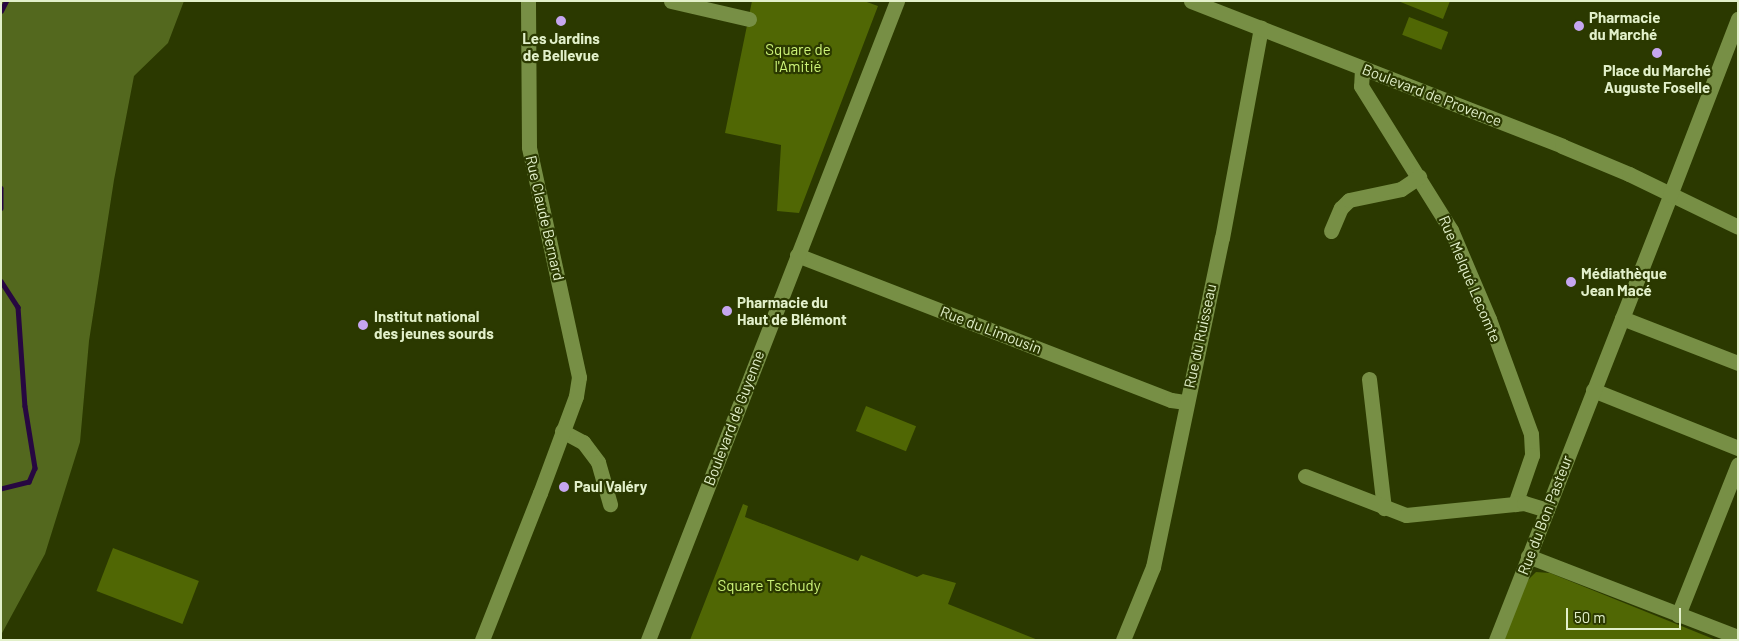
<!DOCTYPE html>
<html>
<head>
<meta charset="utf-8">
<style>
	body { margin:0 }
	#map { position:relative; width:1739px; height:641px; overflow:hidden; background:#2b3900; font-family:Barlow,sans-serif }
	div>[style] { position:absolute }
	.green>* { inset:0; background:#506704; transform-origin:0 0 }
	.forest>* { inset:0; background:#53681e }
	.stream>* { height:4.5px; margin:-2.25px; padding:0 2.25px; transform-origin:2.25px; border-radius:2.25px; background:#270741 }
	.street>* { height:15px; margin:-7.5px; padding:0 7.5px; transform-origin:7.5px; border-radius:7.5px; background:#778f45 }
	.secondary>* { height:15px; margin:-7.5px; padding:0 7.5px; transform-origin:7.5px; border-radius:7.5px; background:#778f45 }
	.dots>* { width:14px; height:14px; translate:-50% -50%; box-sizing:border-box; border:2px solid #2b3900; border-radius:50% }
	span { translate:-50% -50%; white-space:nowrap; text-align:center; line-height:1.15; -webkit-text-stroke:4.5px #2b3900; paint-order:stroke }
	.poi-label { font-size:15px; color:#e2f0ca; font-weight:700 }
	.left { translate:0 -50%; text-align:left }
	.park-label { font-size:15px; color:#cef579 }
	.street-label { font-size:15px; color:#e2f0ca }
	.frame { position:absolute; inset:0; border:2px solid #e2f0ca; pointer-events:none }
	.scale { position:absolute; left:1566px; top:608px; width:115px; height:22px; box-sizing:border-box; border:2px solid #e2f0ca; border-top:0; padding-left:6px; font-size:15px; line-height:18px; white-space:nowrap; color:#e2f0ca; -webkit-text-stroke:4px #2b3900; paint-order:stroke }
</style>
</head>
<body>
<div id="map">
	<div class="green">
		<i style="clip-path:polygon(752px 1px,864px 1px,878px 6px,799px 213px,777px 211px,781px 145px,725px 133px)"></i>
		<i style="clip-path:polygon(1398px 1px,1450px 1px,1443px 19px)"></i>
		<i style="left:1409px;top:17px;width:42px;height:19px;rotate:21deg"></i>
		<i style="left:866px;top:406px;width:54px;height:27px;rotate:22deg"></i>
		<i style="clip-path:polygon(743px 504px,748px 506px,745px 517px,858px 561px,861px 555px,917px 577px,923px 574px,956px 583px,948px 604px,1038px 640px,690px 640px)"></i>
		<i style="left:113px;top:548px;width:92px;height:46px;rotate:21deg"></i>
		<i style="clip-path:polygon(1536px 572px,1550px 573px,1716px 640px,1504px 640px,1527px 581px)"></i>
	</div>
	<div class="forest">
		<i style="clip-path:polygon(1px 1px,184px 1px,168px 43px,134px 76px,114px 180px,89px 341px,80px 442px,45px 554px,1px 635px)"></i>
	</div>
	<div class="stream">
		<i style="left:1px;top:11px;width:11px;rotate:-63deg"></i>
		<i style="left:1px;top:188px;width:20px;rotate:90deg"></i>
		<i style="left:1px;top:281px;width:31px;rotate:57deg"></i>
		<i style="left:18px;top:307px;width:99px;rotate:86deg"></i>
		<i style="left:25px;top:406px;width:63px;rotate:80.8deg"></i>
		<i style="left:35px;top:468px;width:15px;rotate:113deg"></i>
		<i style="left:29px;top:482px;width:29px;rotate:166deg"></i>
	</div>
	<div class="street">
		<i style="left:671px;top:1px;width:80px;rotate:13deg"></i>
		<i style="left:1362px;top:69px;width:17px;rotate:93deg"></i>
		<i style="left:1361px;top:86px;width:170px;rotate:58deg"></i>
		<i style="left:1451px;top:230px;width:97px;rotate:66.9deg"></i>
		<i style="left:1489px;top:319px;width:122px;rotate:69.9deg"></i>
		<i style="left:1531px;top:434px;width:21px;rotate:87deg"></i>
		<i style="left:1532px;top:455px;width:52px;rotate:109.1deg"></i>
		<i style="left:1331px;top:231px;width:25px;rotate:-67deg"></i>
		<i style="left:1341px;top:208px;width:11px;rotate:-45deg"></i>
		<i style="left:1349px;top:200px;width:53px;rotate:-11.9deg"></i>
		<i style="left:1401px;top:189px;width:22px;rotate:-34deg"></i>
		<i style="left:797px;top:255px;width:401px;rotate:21.2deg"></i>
		<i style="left:1171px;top:400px;width:15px;rotate:8deg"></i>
		<i style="left:1622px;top:318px;width:124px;rotate:21.2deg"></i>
		<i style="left:1369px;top:379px;width:130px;rotate:83.4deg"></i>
		<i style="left:1593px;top:390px;width:156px;rotate:21.8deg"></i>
		<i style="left:562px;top:431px;width:24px;rotate:28deg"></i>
		<i style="left:583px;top:442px;width:25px;rotate:53deg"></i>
		<i style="left:598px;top:462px;width:44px;rotate:74.1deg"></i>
		<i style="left:1305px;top:476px;width:108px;rotate:21.1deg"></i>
		<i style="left:1406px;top:515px;width:119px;rotate:-5.8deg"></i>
		<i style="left:1524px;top:503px;width:24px;rotate:17deg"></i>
		<i style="left:1528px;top:556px;width:225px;rotate:21.1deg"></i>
		<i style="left:1678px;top:615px;width:162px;rotate:-68.3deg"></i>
		<i style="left:482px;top:640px;width:158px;rotate:-68.5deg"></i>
		<i style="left:540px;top:493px;width:103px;rotate:-69.6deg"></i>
		<i style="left:576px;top:396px;width:19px;rotate:-81deg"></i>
		<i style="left:579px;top:377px;width:235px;rotate:-102.3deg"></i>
		<i style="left:529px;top:147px;width:146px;rotate:-90.4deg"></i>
		<i style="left:1123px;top:640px;width:79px;rotate:-67.7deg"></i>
		<i style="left:1153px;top:567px;width:336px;rotate:-78.2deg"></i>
		<i style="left:1222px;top:238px;width:214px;rotate:-79.5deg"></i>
		<i style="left:1496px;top:640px;width:478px;rotate:-68.6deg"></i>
	</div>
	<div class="secondary">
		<i style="left:1191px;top:1px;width:398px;rotate:21.3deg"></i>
		<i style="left:1562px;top:146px;width:73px;rotate:22.7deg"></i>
		<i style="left:1629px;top:174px;width:121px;rotate:25.9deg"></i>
		<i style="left:1670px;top:195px;width:189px;rotate:-68.9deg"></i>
		<i style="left:648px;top:640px;width:686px;rotate:-68.71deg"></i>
	</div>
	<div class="dots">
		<i style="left:561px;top:21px;background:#c6a6f0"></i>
		<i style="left:1579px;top:26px;background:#c6a6f0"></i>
		<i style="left:1657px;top:53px;background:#c6a6f0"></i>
		<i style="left:1571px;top:282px;background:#c6a6f0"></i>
		<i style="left:727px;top:311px;background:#c6a6f0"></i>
		<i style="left:363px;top:325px;background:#c6a6f0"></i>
		<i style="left:564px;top:487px;background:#c6a6f0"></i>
	</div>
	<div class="poi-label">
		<span class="left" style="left:1589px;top:26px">Pharmacie<br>du Marché</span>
		<span style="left:561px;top:47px">Les Jardins<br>de Bellevue</span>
		<span style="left:1657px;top:79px">Place du Marché<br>Auguste Foselle</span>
		<span class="left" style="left:1581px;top:282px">Médiathèque<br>Jean Macé</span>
		<span class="left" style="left:737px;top:311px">Pharmacie du<br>Haut de Blémont</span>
		<span class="left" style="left:374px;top:325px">Institut national<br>des jeunes sourds</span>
		<span class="left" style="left:574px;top:487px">Paul Valéry</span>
	</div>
	<div class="park-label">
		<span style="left:798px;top:58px">Square de<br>l'Amitié</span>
		<span style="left:769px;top:586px">Square Tschudy</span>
	</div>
	<div class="street-label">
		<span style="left:1432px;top:95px;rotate:21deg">Boulevard de Provence</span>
		<span style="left:545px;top:218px;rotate:77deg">Rue Claude Bernard</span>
		<span style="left:1470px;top:279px;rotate:67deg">Rue Melqué Lecomte</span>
		<span style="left:991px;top:330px;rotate:21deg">Rue du Limousin</span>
		<span style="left:1200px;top:336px;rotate:-78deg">Rue du Ruisseau</span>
		<span style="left:734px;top:418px;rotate:-69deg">Boulevard de Guyenne</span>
		<span style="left:1545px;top:515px;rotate:-69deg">Rue du Bon Pasteur</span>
	</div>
	<div class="frame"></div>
	<div class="scale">50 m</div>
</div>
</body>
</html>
